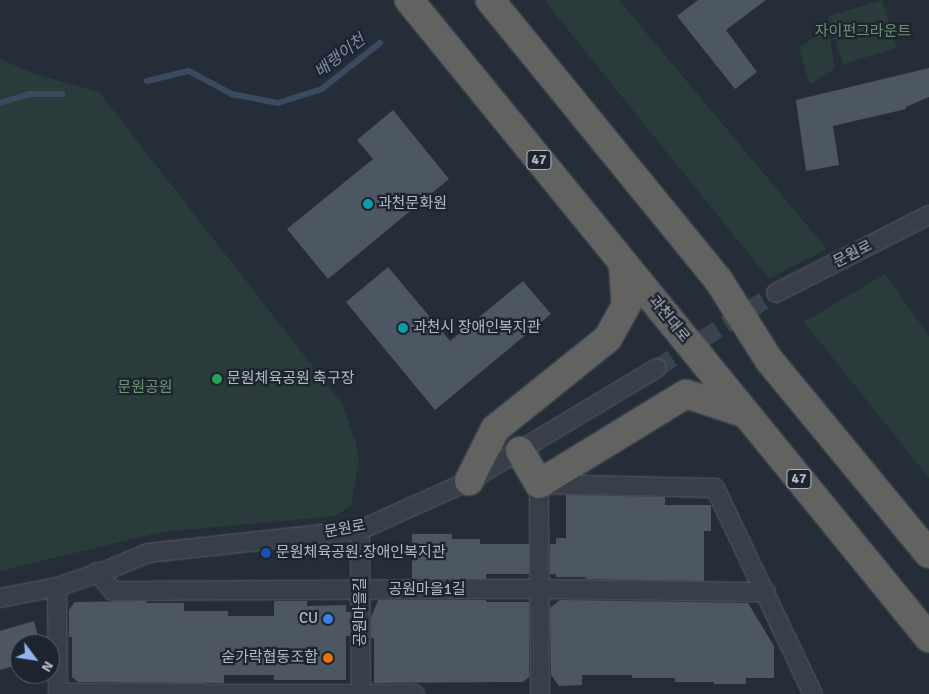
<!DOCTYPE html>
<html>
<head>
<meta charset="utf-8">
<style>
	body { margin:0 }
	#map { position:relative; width:929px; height:694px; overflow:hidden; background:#252d38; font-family:Signika,"Noto Sans KR",sans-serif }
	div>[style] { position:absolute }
	.green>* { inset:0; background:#293b3b; transform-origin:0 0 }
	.stream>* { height:5.5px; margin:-2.75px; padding:0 2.75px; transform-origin:2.75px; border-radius:2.75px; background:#3c4a60 }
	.building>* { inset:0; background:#4d5764 }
	.minor-tunnel>* { height:18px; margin-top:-9px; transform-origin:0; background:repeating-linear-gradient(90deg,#3a424d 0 18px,transparent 0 27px) }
	.roads { filter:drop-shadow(0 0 1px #565d67) drop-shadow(0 0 1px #565d67) }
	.minor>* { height:18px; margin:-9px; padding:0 9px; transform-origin:9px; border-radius:9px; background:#383f49 }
	.trunk>* { height:28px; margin:-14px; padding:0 14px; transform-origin:14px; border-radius:14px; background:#626260 }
	.dots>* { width:14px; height:14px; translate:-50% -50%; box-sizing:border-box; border:2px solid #1d242e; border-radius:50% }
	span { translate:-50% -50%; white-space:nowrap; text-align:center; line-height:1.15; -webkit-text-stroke:4.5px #1d242e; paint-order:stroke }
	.shield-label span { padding:1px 4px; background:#1d242e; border:1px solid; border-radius:4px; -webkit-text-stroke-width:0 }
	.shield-label { font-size:14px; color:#b3bac5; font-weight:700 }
	.park-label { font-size:15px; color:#6d9376 }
	.poi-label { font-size:15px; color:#b3bac5 }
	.left { translate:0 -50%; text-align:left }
	.right { translate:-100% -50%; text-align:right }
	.street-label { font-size:15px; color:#b3bac5 }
	.water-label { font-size:16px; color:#7e90aa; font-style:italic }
	.north { position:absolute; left:10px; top:634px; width:50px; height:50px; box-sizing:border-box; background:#1d242e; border:1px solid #59606a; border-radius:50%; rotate:121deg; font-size:14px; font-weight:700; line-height:20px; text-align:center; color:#b3bac5 }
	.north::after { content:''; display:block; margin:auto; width:18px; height:22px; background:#91b3ec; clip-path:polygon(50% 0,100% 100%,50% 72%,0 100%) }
</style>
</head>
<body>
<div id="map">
	<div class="green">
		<i style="clip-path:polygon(544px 0,619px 0,827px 249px,769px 279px)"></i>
		<i style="left:882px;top:0;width:50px;height:56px;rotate:73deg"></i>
		<i style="clip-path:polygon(828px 28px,835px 68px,810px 85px,799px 48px)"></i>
		<i style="clip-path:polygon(0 59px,35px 74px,99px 92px,342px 404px,356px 443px,359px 462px,351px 505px,336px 516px,162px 532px,0 571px)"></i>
		<i style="clip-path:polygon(885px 274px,929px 336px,929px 478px,804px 322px)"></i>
	</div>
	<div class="stream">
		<i style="left:147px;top:81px;width:43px;rotate:-13.4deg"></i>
		<i style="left:189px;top:71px;width:49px;rotate:28.1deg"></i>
		<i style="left:232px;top:94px;width:47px;rotate:11.1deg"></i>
		<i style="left:278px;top:103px;width:46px;rotate:-17.7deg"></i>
		<i style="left:322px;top:89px;width:74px;rotate:-38.4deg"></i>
		<i style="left:0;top:103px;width:30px;rotate:-17deg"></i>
		<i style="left:29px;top:94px;width:33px"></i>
	</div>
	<div class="building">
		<i style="clip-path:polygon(698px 0,766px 0,726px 30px,757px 72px,735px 89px,677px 16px)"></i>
		<i style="clip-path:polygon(929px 68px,929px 97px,906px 107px,906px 109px,833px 126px,839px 165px,806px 171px,796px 100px)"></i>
		<i style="clip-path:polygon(393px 110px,449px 179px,328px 279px,287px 229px,373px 159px,357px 140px)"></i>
		<i style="clip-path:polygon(388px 267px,450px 341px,523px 281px,551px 314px,435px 410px,346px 302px)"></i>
		<i style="clip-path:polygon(566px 495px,665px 497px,665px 505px,711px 505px,711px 531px,704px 531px,704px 581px,584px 579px,587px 577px,556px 577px,556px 574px,550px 574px,550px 544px,556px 544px,556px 538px,566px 538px)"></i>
		<i style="clip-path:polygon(412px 534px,452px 534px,452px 539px,480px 539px,480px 544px,529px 544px,529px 574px,486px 574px,486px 579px,412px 579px)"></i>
		<i style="clip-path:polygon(378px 600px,486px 600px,486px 602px,529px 602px,529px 677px,523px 682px,374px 683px,374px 639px,371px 637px,371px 618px)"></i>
		<i style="clip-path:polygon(560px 600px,748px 603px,774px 646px,774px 678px,746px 678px,746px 684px,714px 684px,714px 682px,675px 682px,675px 678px,632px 678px,632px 675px,582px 675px,582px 685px,559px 686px,551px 675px,550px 608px)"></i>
		<i style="clip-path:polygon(146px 601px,146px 603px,184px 603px,184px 611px,228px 611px,228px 616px,274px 616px,274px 601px,307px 601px,307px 606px,346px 605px,346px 612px,350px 612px,350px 636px,346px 636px,346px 680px,274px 680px,274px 675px,224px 675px,224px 683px,78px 682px,72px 677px,72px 637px,69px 637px,69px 610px,75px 602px)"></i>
		<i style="clip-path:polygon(34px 621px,40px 644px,20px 644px,20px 664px,0 670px,0 631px)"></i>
	</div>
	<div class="minor-tunnel">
		<i style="left:657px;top:368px;width:141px;rotate:-32.2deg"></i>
	</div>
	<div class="roads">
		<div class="minor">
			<i style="left:776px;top:293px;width:172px;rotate:-27deg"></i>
			<i style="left:360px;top:530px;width:164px;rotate:89.7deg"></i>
			<i style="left:97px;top:572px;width:25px;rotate:50deg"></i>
			<i style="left:113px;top:591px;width:428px;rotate:-0.3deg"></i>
			<i style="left:541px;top:589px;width:225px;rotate:0.8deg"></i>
			<i style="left:57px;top:587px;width:107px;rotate:89.5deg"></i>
			<i style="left:0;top:598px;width:58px;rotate:-10.9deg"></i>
			<i style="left:57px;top:587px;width:56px;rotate:-18.8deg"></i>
			<i style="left:110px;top:569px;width:41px;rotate:-22.8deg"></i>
			<i style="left:148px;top:553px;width:213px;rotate:-6.2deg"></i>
			<i style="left:360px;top:530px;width:120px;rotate:-24.2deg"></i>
			<i style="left:469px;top:481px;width:219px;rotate:-31deg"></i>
			<i style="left:58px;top:693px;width:357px;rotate:0.2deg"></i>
			<i style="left:540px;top:694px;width:210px;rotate:-90.3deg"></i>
			<i style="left:539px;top:484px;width:176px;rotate:1.3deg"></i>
			<i style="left:715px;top:488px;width:228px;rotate:64.6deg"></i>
		</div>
		<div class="trunk">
			<i style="left:409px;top:0;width:823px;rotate:50.82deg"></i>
			<i style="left:490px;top:0;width:362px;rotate:50.8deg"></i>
			<i style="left:719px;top:281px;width:93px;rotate:57.7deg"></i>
			<i style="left:769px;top:360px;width:251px;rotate:50.5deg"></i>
			<i style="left:520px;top:451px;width:38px;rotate:60deg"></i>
			<i style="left:539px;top:484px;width:172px;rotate:-31.5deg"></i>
			<i style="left:686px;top:394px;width:62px;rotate:17.9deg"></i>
			<i style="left:469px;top:481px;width:58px;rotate:-63.4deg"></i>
			<i style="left:495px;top:429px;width:145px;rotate:-38.8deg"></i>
			<i style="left:608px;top:338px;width:38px;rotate:-61deg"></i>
			<i style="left:626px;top:305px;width:42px;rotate:-94.1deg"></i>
		</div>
	</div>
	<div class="dots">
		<i style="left:368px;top:204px;background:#0f9aa8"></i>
		<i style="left:403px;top:328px;background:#0f9aa8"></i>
		<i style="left:217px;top:379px;background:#2e9e5b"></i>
		<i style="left:266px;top:553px;background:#1a4fb4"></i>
		<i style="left:328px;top:619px;background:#3f7fe0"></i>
		<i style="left:328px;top:658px;background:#e8710a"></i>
	</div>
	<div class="shield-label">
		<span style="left:539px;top:160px">47</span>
		<span style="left:799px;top:479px">47</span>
	</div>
	<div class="park-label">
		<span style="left:863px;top:32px">자이펀그라운트</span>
		<span style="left:145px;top:388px">문원공원</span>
	</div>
	<div class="poi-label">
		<span class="left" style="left:378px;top:204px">과천문화원</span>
		<span class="left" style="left:413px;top:328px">과천시 장애인복지관</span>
		<span class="left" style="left:227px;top:379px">문원체육공원 축구장</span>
		<span class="left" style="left:276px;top:553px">문원체육공원.장애인복지관</span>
		<span class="right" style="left:318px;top:619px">CU</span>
		<span class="right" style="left:318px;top:658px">숟가락협동조합</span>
	</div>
	<div class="street-label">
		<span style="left:853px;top:254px;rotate:-27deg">문원로</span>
		<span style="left:669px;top:319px;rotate:51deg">과천대로</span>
		<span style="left:345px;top:529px;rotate:-10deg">문원로</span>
		<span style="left:427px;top:590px">공원마을1길</span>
		<span style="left:361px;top:612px;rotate:-90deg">공원마을길</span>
	</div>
	<div class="water-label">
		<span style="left:340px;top:56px;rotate:-38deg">배랭이천</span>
	</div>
	<div class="north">N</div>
</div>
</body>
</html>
